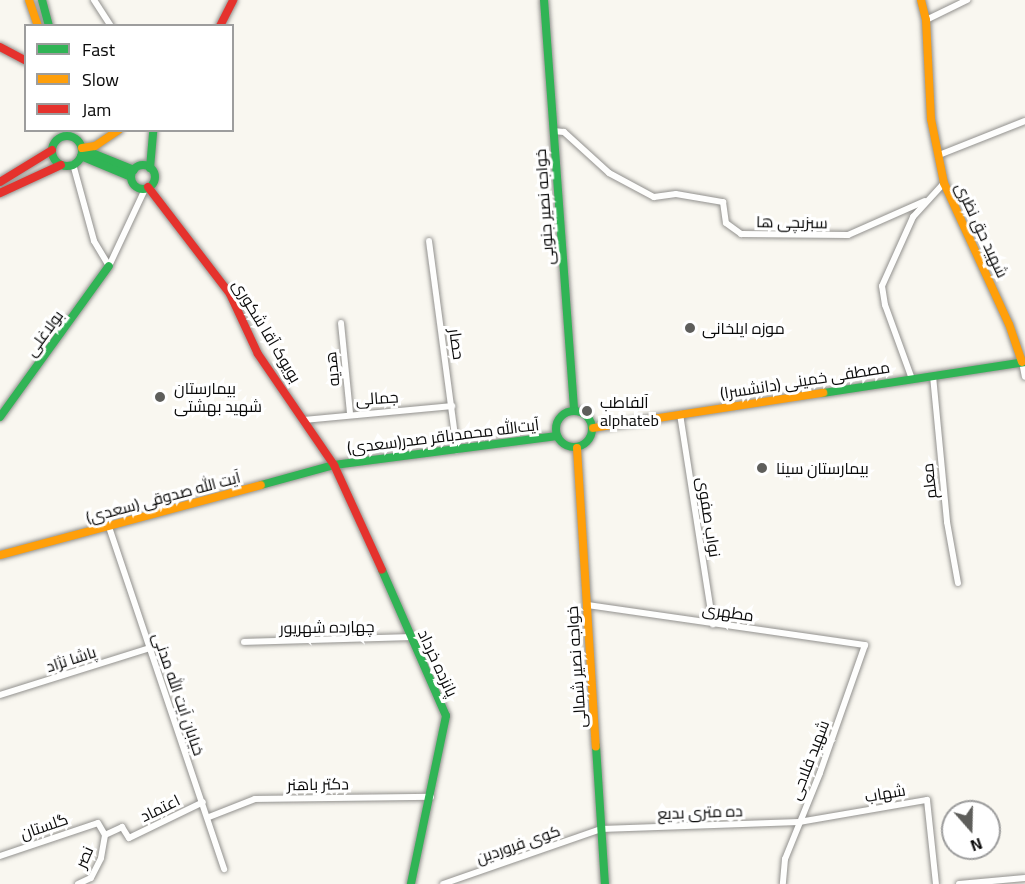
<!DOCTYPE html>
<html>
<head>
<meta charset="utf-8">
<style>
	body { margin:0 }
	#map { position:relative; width:1025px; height:884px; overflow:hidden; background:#f9f7f0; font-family:Georgia,Cairo,serif }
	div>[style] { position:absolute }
	.roads { filter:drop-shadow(0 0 2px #92918e) drop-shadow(0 0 2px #92918e) }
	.street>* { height:6px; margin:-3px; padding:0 3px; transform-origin:3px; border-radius:3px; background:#fefefd }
	.fast>* { height:8px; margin:-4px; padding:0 4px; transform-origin:4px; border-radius:4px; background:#30b455 }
	.fast>.ring { margin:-4px; padding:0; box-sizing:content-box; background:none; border:8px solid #30b455; border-radius:50% }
	.slow>* { height:8px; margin:-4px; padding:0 4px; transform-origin:4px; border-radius:4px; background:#ff9f0a }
	.jam>* { height:8px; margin:-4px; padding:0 4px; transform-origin:4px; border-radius:4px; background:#e5322d }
	.dots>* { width:16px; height:16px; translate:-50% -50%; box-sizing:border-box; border:3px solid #fff; border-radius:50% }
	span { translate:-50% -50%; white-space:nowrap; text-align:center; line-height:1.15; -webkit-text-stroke:6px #fff; paint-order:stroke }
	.street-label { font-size:16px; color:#0b0b0b }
	.poi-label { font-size:16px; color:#0b0b0b }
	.left { translate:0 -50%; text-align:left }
	.legend { position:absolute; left:24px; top:24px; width:210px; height:108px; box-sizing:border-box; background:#fff; border:2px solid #9d9d9d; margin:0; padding:8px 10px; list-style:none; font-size:18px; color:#0b0b0b }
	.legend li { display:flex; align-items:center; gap:12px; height:30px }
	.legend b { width:30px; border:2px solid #9d9d9d }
	.north { position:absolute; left:941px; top:800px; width:60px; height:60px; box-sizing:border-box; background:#fff; border:2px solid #9d9d9d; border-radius:50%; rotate:160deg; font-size:16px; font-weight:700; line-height:24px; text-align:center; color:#0b0b0b }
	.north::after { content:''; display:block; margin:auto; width:21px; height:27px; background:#5e5e5b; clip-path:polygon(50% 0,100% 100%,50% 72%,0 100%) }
</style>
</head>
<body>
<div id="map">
	<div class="roads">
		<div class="street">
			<i style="left:94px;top:0;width:31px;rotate:57deg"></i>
			<i style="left:926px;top:20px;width:46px;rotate:-26deg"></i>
			<i style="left:553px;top:131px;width:11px;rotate:5deg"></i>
			<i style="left:564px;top:132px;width:61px;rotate:42.3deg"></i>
			<i style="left:609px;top:173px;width:51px;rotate:28.1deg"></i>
			<i style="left:654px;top:197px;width:22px;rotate:-8deg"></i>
			<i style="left:676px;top:194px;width:48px;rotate:9.7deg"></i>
			<i style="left:723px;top:202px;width:21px;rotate:82deg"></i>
			<i style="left:726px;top:223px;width:19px;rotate:36deg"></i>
			<i style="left:741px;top:234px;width:107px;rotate:0.5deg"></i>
			<i style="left:848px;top:235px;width:84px;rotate:-23.8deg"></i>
			<i style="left:939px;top:155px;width:92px;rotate:-21.6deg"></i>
			<i style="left:73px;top:164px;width:80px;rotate:74.7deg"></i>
			<i style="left:94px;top:241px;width:29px;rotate:59deg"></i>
			<i style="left:429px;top:241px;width:211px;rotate:82.4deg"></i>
			<i style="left:109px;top:266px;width:85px;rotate:-64.9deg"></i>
			<i style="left:341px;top:323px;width:90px;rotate:84.3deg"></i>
			<i style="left:1022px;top:362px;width:15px;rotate:79deg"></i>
			<i style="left:933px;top:376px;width:147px;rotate:84.5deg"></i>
			<i style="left:947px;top:522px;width:62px;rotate:79.8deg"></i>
			<i style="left:912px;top:379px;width:79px;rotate:-110deg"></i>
			<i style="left:885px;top:305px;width:19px;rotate:-99deg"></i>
			<i style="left:882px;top:286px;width:76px;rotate:-65.8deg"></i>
			<i style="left:913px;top:217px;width:46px;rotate:-47.6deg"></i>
			<i style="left:680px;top:414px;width:213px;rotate:81.1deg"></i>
			<i style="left:304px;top:420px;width:149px;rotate:-5.4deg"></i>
			<i style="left:109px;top:527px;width:361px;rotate:71.4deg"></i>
			<i style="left:587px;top:605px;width:281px;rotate:8.2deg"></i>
			<i style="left:865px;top:645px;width:136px;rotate:109.4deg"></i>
			<i style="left:820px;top:773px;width:93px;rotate:112.1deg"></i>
			<i style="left:785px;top:859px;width:25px;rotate:95deg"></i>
			<i style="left:244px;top:642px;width:166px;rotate:-1.7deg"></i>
			<i style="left:0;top:695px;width:157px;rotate:-17.4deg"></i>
			<i style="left:209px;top:817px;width:49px;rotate:-21.4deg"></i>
			<i style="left:255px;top:799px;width:176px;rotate:-0.7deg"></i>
			<i style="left:0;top:856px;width:103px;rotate:-18.6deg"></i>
			<i style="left:98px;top:823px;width:14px;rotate:60deg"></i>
			<i style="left:105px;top:835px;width:19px;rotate:-25deg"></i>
			<i style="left:122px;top:827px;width:13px;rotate:58deg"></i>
			<i style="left:129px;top:838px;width:82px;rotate:-25.9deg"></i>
			<i style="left:78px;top:884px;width:14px;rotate:-25deg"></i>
			<i style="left:91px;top:878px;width:22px;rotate:-63deg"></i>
			<i style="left:101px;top:858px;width:23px;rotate:-80deg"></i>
			<i style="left:443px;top:884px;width:167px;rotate:-19.2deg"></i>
			<i style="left:601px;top:829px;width:198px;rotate:-2deg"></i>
			<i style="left:799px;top:822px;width:130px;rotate:-9.8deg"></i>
			<i style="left:927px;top:800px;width:84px;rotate:83.9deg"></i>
			<i style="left:959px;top:884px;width:66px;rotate:-5.2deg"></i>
		</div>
		<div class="fast">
			<i style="left:42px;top:0;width:27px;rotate:75deg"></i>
			<i style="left:544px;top:0;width:412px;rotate:85.8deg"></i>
			<i class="ring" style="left:52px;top:136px;width:22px;height:22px"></i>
			<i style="left:82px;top:149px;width:56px;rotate:22deg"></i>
			<i style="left:81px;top:156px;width:54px;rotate:22.8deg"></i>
			<i class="ring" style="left:131px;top:165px;width:16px;height:16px"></i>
			<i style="left:150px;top:168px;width:38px;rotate:-85deg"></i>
			<i style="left:823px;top:393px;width:204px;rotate:-8.7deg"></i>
			<i class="ring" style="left:556px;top:411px;width:28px;height:28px"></i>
			<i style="left:0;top:417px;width:186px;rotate:-54.2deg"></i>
			<i style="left:261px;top:485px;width:76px;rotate:-15.3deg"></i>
			<i style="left:334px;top:465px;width:225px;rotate:-7.4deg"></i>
			<i style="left:382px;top:570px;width:159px;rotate:66.3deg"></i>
			<i style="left:446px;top:716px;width:172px;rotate:101.8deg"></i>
			<i style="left:596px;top:746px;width:138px;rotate:86.3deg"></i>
		</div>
		<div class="slow">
			<i style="left:29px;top:0;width:28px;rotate:71deg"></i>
			<i style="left:921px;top:0;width:21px;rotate:76deg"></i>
			<i style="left:926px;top:20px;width:99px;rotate:87.1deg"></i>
			<i style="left:931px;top:119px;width:65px;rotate:78.5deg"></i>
			<i style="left:944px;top:183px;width:155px;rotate:65.3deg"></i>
			<i style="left:1009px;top:324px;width:40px;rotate:71.1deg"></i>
			<i style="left:82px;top:148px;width:13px;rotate:-9deg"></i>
			<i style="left:95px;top:146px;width:29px;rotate:-34deg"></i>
			<i style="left:593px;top:428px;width:233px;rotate:-8.7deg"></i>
			<i style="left:577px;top:448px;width:299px;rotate:86.4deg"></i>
			<i style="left:0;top:555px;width:270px;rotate:-15deg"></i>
		</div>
		<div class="jam">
			<i style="left:220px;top:26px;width:29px;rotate:-63deg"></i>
			<i style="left:0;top:47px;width:30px;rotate:28deg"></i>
			<i style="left:0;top:182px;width:61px;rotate:-31.6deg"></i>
			<i style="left:148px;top:187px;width:135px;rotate:52.5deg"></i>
			<i style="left:230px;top:294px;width:66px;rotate:65deg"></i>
			<i style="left:258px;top:354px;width:135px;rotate:55.6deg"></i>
			<i style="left:334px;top:465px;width:115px;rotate:65.4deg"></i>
			<i style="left:0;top:193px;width:67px;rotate:-24.7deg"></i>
		</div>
	</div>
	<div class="dots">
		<i style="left:690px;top:328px;background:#5e5e5b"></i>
		<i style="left:160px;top:397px;background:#5e5e5b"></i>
		<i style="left:587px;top:411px;background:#5e5e5b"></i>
		<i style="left:762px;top:468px;background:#5e5e5b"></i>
	</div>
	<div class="street-label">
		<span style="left:544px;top:207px;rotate:-94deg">خواجه نصیر جنوبی</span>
		<span style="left:792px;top:222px;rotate:1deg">سبزیچی ها</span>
		<span style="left:982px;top:230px;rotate:65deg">شهید حق نظری</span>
		<span style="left:267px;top:331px;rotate:59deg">بویوک آقا شکوری</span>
		<span style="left:44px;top:333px;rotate:-54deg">بولاغلی</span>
		<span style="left:457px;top:344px;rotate:82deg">حصار</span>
		<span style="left:332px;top:369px;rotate:-96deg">هدیه</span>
		<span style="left:805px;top:380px;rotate:-9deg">مصطفی خمینی (دانشسرا)</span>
		<span style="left:377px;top:398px;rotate:-4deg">جمالی</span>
		<span style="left:443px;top:436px;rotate:-7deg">آیت‌الله محمدباقر صدر(سعدی)</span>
		<span style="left:929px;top:481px;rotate:-96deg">معلم</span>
		<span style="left:163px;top:497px;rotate:-15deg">آیت الله صدوقی (سعدی)</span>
		<span style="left:709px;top:517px;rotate:81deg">نواب صفوی</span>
		<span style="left:728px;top:612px;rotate:8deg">مطهری</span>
		<span style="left:327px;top:627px;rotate:-1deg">چهارده شهریور</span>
		<span style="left:71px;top:659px;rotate:-18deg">پاشا نژاد</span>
		<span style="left:438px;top:663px;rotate:65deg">پانزده خرداد</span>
		<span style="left:576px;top:667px;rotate:-94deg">خواجه نصیر شمالی</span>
		<span style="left:179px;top:694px;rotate:71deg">خیابان آیت الله مدنی</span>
		<span style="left:809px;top:760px;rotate:-69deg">شهید فلاحی</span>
		<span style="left:318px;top:784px;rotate:-1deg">دکتر باهنر</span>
		<span style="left:885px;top:793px;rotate:-10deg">شهاب</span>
		<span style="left:160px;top:808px;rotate:-26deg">اعتماد</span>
		<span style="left:700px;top:812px;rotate:-2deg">ده متری بدیع</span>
		<span style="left:44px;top:826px;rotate:-19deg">گلستان</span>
		<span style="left:518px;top:844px;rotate:-19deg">کوی فروردین</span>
		<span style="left:84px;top:857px;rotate:-66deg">نصر</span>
	</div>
	<div class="poi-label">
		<span class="left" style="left:702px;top:328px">موزه ایلخانی</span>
		<span class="left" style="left:174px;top:397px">بیمارستان<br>شهید بهشتی</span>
		<span class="left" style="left:600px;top:411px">آلفاطب<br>alphateb</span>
		<span class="left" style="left:776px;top:468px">بیمارستان سینا</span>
	</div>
	<ul class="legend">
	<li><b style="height:8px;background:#30b455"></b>Fast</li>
	<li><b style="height:8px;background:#ff9f0a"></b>Slow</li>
	<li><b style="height:8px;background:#e5322d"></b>Jam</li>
	</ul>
	<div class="north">N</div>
</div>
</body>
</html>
